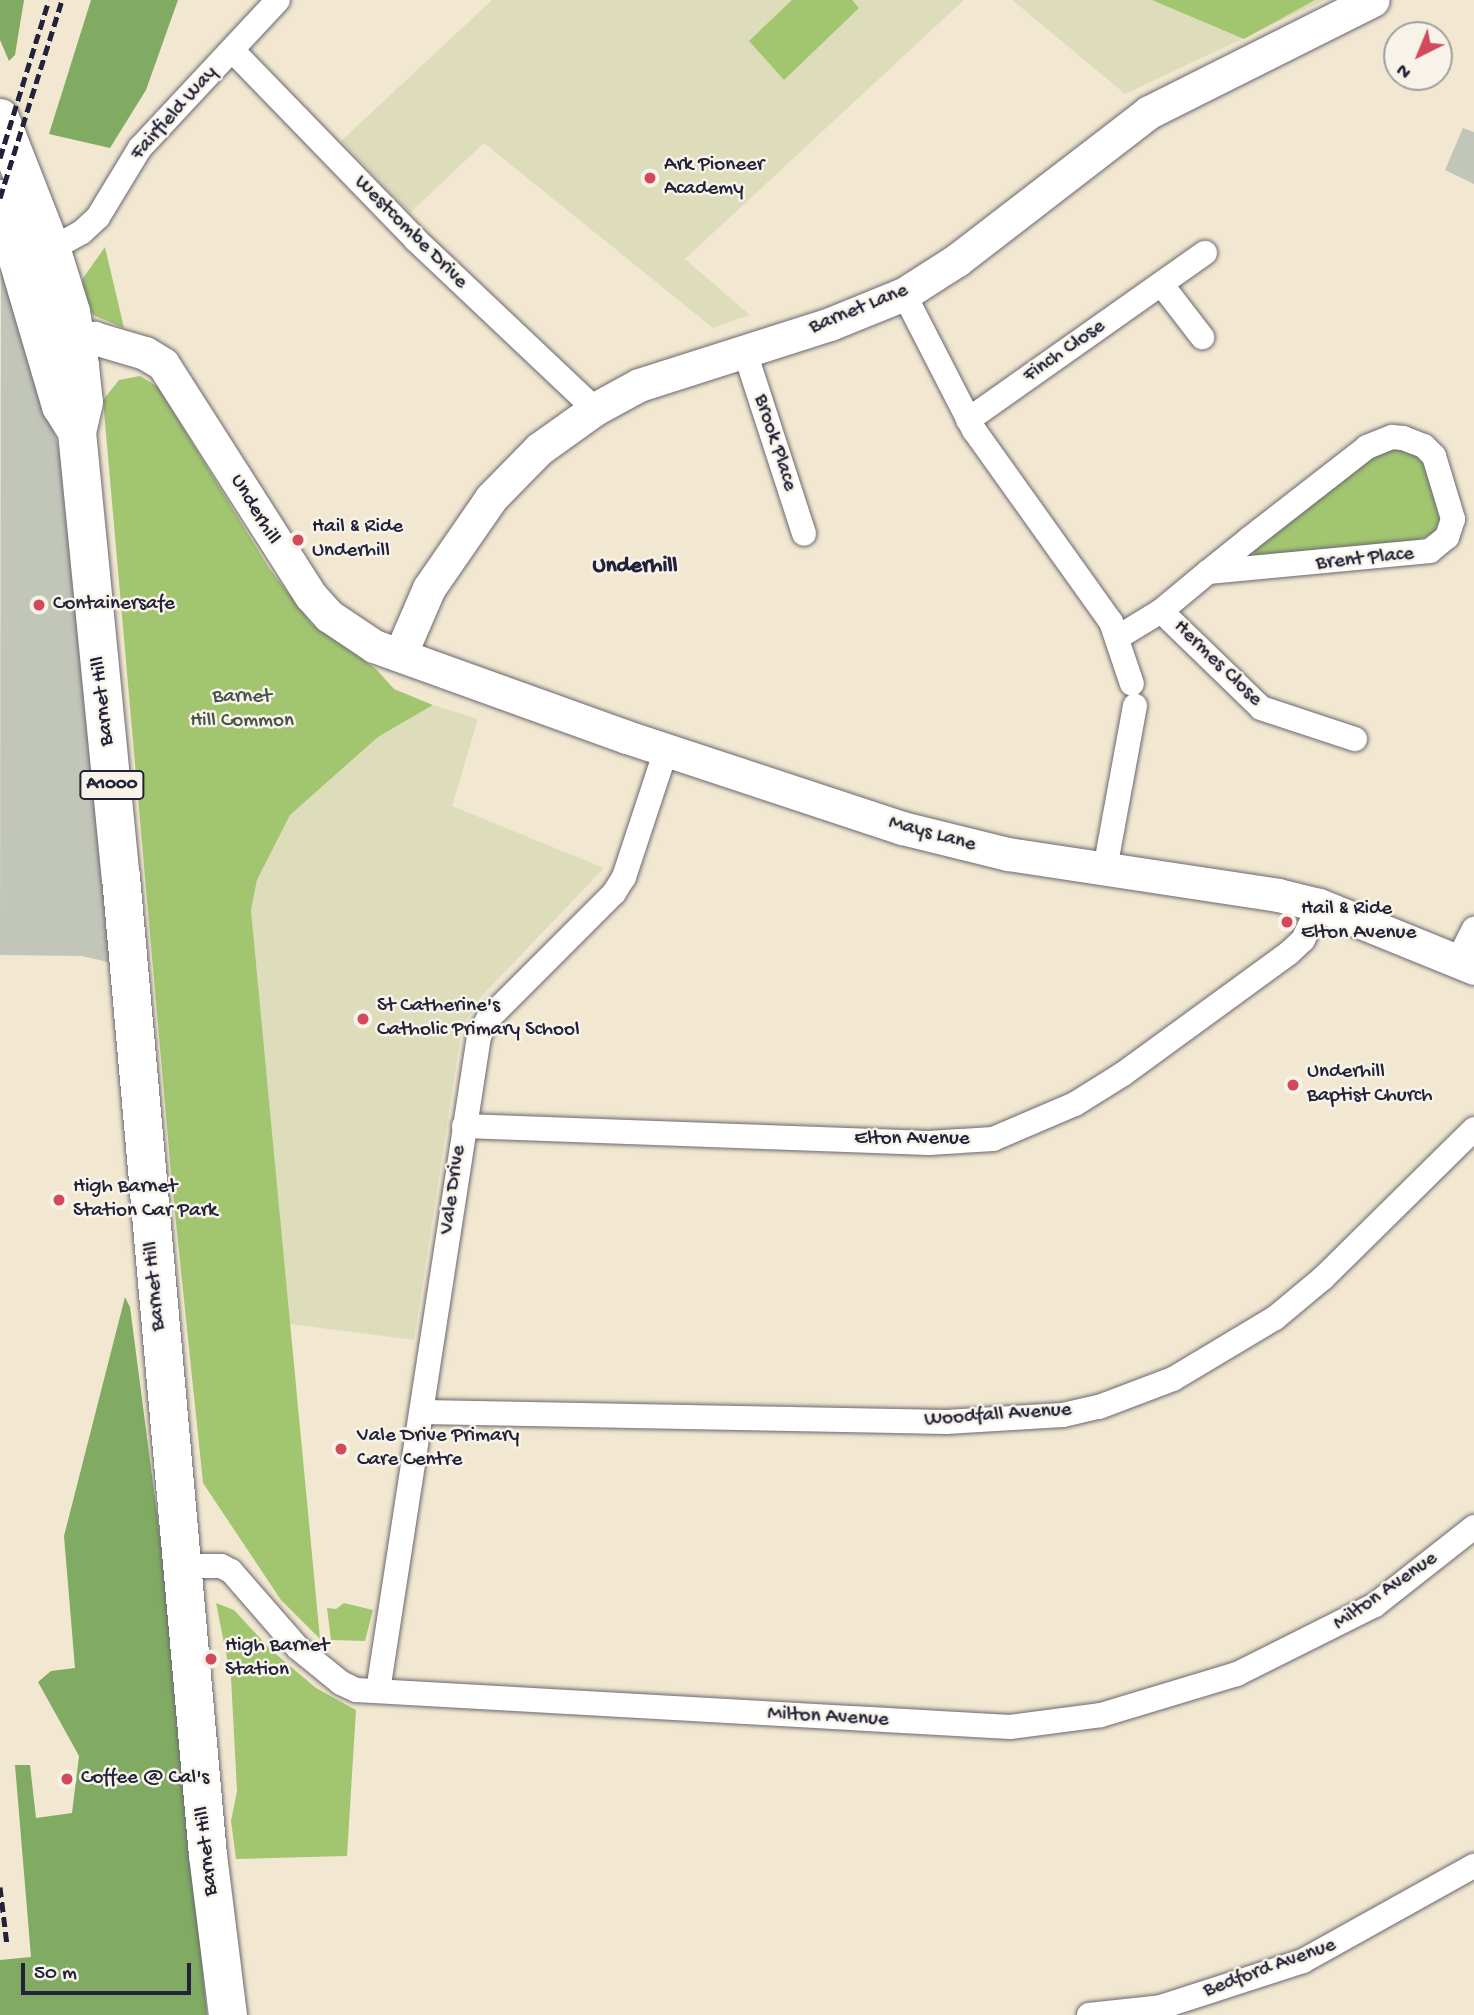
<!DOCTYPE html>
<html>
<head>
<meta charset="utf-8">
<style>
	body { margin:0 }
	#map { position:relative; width:1474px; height:2015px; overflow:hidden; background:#f2e8d1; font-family:"Gochi Hand",sans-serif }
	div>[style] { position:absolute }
	.built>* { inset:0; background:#ddddbc }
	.industrial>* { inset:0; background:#c2c6b9 }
	.green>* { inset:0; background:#a2c670 }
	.forest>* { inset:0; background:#81ab62 }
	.roads { filter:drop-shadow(0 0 2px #6b6770) drop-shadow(0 0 2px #6b6770) }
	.street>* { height:24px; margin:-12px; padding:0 12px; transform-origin:12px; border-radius:12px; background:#fff }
	.secondary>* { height:33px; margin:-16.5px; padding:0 16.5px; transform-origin:16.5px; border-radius:16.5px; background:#fff }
	.primary>* { height:38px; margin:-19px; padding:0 19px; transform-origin:19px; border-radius:19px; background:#fff }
	.rail>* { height:5px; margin-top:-2.5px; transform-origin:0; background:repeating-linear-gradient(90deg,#22223b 0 10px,transparent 0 15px) }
	.dots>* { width:19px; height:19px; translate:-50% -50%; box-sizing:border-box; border:4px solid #f7f3e8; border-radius:50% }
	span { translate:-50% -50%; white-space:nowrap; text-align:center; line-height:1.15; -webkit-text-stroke:5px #f7f3e8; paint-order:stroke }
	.shield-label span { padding:2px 5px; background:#f7f3e8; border:2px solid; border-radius:5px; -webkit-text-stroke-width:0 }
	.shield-label { font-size:19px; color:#22223b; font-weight:700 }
	.street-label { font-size:21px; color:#22223b }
	.poi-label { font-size:21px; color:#22223b }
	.left { translate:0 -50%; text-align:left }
	.park-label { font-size:21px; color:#48534b }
	.neighbourhood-label { font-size:23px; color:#22223b; font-weight:700 }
	.north { position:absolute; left:1383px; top:21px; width:70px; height:70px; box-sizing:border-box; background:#f7f3e8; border:2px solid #a29fa3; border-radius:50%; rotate:223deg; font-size:19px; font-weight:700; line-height:28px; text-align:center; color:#22223b }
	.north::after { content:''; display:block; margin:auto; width:24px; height:32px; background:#d1495b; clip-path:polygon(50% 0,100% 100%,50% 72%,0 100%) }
	.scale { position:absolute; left:21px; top:1963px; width:170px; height:32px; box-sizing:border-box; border:4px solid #22223b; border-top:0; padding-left:9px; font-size:21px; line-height:24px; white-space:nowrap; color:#22223b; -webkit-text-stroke:5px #f7f3e8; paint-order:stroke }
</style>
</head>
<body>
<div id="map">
	<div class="built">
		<i style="clip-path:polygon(492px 0,964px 0,685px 259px,750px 315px,713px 328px,484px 143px,410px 213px,341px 141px)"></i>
		<i style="clip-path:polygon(1012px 0,1325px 0,1125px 94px)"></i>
		<i style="clip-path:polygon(433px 705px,478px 719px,452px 806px,604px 868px,480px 998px,462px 1027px,414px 1340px,290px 1324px,251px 910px,257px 880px,290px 815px,378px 737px)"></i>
	</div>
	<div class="industrial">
		<i style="clip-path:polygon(1463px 128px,1474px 132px,1474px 184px,1445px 170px)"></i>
		<i style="clip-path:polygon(1px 244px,64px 468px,112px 963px,82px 956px,0 955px)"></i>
	</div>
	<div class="green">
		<i style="clip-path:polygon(792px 0,852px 0,859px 8px,784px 80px,749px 41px)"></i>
		<i style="clip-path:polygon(1152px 0,1315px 0,1244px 39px)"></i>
		<i style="clip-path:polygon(105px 247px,124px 328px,93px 315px,82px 291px,83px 278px)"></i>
		<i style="clip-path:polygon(140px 376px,158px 387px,269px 568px,312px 624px,376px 669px,394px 689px,433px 705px,378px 737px,290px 815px,257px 880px,251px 910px,320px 1639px,281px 1600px,203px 1483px,172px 1184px,103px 400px,119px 380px)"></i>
		<i style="clip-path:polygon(1392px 447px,1416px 454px,1427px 468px,1441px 518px,1433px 534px,1399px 547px,1256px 557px,1253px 548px,1377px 451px)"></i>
		<i style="clip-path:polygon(216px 1603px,234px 1610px,271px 1650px,316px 1688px,356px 1710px,347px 1856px,236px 1859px,231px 1821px,237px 1791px,231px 1678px)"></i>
		<i style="clip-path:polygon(344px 1603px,373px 1610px,365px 1641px,331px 1640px,327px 1608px,336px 1609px)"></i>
	</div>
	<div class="forest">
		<i style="clip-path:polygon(0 0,24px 0,15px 55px,9px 61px,0 40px)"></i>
		<i style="clip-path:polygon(91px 0,178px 0,146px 90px,110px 148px,49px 134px)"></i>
		<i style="clip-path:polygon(125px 1297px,130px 1307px,163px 1560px,207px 2015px,0 2015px,0 1960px,31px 1957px,15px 1765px,30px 1765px,36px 1818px,72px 1813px,79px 1756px,38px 1682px,51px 1671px,75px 1668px,64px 1536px)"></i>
	</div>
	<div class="roads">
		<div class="street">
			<i style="left:232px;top:50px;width:264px;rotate:45.9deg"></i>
			<i style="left:416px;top:240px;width:246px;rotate:43.4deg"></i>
			<i style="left:41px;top:255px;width:47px;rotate:-29.3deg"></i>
			<i style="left:82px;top:232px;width:22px;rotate:-43deg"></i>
			<i style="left:98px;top:217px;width:81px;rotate:-58.7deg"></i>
			<i style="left:140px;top:148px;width:202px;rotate:-47deg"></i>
			<i style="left:1162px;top:285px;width:66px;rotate:52.4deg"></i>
			<i style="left:904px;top:294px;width:153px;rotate:62.8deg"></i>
			<i style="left:974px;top:430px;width:236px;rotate:54.5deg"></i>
			<i style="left:1111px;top:622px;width:65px;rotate:71.3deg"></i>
			<i style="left:745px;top:352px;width:191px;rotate:72deg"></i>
			<i style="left:968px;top:420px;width:290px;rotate:-35.2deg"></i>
			<i style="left:1161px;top:611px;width:139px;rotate:44.1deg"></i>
			<i style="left:1261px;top:708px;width:99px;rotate:18.3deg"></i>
			<i style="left:1120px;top:636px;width:48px;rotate:-31.4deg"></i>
			<i style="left:1161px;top:611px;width:61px;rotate:-39.7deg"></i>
			<i style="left:1208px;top:572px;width:53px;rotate:-38.8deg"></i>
			<i style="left:1249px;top:539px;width:150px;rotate:-37.9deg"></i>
			<i style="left:1367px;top:447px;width:27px;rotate:-22deg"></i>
			<i style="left:1392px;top:437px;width:11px;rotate:5deg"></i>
			<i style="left:1403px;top:438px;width:22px;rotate:21deg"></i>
			<i style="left:1424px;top:446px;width:14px;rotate:45deg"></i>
			<i style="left:1434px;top:456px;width:66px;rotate:73.2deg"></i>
			<i style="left:1453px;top:519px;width:19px;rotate:108deg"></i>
			<i style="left:1447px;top:537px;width:22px;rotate:141deg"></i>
			<i style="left:1430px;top:551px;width:223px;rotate:174.6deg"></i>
			<i style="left:1105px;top:869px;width:166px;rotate:-79.6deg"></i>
			<i style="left:1458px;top:960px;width:35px;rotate:-63deg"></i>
			<i style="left:464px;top:1126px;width:465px;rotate:2.1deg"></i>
			<i style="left:929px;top:1143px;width:64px;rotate:-3.6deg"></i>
			<i style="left:993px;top:1139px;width:89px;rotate:-23.1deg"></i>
			<i style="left:1075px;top:1104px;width:57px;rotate:-32deg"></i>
			<i style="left:1123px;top:1074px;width:205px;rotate:-36.1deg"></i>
			<i style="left:1289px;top:953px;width:19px;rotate:-43deg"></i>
			<i style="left:1303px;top:940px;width:38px;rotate:-65deg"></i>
			<i style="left:423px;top:1412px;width:523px;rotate:1.1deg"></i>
			<i style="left:946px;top:1422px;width:117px;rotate:-3.4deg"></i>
			<i style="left:1063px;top:1415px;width:37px;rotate:-13deg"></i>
			<i style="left:1099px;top:1407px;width:79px;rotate:-20.7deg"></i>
			<i style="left:1173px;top:1379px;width:119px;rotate:-30.9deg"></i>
			<i style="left:1275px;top:1318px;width:62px;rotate:-39.8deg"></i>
			<i style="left:1323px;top:1278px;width:212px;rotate:-44.6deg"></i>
			<i style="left:182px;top:1566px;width:39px"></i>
			<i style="left:221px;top:1566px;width:11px;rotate:27deg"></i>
			<i style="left:231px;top:1571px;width:102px;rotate:49deg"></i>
			<i style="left:298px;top:1648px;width:55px;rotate:39.1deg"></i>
			<i style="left:341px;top:1683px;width:17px;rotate:25deg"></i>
			<i style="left:356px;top:1690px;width:655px;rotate:3.24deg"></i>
			<i style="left:1010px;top:1727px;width:92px;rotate:-7.5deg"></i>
			<i style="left:1101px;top:1715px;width:142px;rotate:-16.8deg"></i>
			<i style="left:1237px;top:1674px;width:154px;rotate:-26.6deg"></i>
			<i style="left:1375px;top:1605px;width:126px;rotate:-38.2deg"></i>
			<i style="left:378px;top:1691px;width:663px;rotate:-81.23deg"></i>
			<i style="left:479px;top:1036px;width:19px;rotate:-62deg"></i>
			<i style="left:488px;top:1019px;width:178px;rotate:-45deg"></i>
			<i style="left:614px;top:893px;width:19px;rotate:-58deg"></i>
			<i style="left:624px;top:877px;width:134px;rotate:-71.7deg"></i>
			<i style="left:1089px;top:2015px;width:72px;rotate:-6.3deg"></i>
			<i style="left:1161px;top:2007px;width:149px;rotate:-17.9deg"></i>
			<i style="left:1303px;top:1961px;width:196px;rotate:-29.1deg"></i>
		</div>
		<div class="secondary">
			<i style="left:58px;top:358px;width:23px;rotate:-40deg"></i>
			<i style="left:76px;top:343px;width:19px;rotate:-16deg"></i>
			<i style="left:94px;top:338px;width:53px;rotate:16.4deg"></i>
			<i style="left:145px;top:353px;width:21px;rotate:31deg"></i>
			<i style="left:163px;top:364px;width:275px;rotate:57.5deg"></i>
			<i style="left:311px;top:596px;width:27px;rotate:48deg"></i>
			<i style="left:329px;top:616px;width:54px;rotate:33.7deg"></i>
			<i style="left:374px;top:646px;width:269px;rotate:19.8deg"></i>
			<i style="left:627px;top:737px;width:290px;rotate:18.3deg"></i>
			<i style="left:902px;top:828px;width:109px;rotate:13.8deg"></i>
			<i style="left:1008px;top:854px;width:273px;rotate:8.6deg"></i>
			<i style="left:1278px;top:895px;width:42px;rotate:13.7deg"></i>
			<i style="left:1319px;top:905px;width:167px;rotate:22.1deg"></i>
			<i style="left:400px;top:655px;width:73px;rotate:-66.6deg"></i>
			<i style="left:429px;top:588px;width:109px;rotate:-55.4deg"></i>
			<i style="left:491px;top:498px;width:69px;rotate:-45.6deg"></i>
			<i style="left:539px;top:449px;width:69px;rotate:-35.5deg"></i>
			<i style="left:595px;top:409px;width:50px;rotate:-28.6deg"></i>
			<i style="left:639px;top:385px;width:201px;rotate:-17.7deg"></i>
			<i style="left:830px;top:324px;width:80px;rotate:-22.1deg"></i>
			<i style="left:904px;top:294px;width:63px;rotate:-32.7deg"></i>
			<i style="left:957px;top:260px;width:242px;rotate:-37.6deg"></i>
			<i style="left:1149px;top:112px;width:250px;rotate:-26.6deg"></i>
		</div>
		<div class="primary">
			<i style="left:0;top:118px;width:140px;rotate:68.6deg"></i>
			<i style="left:51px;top:248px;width:67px;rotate:72.6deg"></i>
			<i style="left:71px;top:312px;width:55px;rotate:80.5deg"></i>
			<i style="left:80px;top:366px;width:36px;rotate:84deg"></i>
			<i style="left:84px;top:402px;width:31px;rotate:103deg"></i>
			<i style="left:77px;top:432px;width:447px;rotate:84.4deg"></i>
			<i style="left:121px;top:877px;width:982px;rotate:84.92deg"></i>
			<i style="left:208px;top:1855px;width:161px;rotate:82.9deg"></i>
			<i style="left:0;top:199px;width:216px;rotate:73.6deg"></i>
			<i style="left:61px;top:406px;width:25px;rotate:58deg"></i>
		</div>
	</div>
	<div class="rail">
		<i style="left:0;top:158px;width:165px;rotate:-72.8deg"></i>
		<i style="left:0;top:198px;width:207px;rotate:-72.6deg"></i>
		<i style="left:0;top:1887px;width:58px;rotate:83.1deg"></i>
	</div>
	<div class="dots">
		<i style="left:650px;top:178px;background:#d1495b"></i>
		<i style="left:298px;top:540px;background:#d1495b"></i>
		<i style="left:39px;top:605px;background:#d1495b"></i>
		<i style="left:1287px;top:922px;background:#d1495b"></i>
		<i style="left:363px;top:1019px;background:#d1495b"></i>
		<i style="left:1293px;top:1085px;background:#d1495b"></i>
		<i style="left:59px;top:1200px;background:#d1495b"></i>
		<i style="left:341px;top:1449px;background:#d1495b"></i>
		<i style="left:211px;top:1659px;background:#d1495b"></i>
		<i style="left:67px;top:1779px;background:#d1495b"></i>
	</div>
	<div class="shield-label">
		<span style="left:112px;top:785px">A1000</span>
	</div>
	<div class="street-label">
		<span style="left:175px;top:114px;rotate:-48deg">Fairfield Way</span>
		<span style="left:410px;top:233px;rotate:45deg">Westcombe Drive</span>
		<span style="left:859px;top:310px;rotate:-22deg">Barnet Lane</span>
		<span style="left:1065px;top:352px;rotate:-35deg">Finch Close</span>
		<span style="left:774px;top:443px;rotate:72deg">Brook Place</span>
		<span style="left:254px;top:510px;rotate:59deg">Underhill</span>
		<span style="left:1365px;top:560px;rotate:-6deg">Brent Place</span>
		<span style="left:1217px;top:664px;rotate:44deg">Hermes Close</span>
		<span style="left:104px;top:701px;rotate:-96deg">Barnet Hill</span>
		<span style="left:932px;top:835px;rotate:15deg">Mays Lane</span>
		<span style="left:912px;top:1140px">Elton Avenue</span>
		<span style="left:454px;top:1190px;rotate:-82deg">Vale Drive</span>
		<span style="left:156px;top:1286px;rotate:-95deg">Barnet Hill</span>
		<span style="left:998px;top:1416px;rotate:-4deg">Woodfall Avenue</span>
		<span style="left:1386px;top:1592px;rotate:-35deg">Milton Avenue</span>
		<span style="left:828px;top:1718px;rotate:3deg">Milton Avenue</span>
		<span style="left:208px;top:1851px;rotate:-96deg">Barnet Hill</span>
		<span style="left:1270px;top:1969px;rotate:-20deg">Bedford Avenue</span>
	</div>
	<div class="poi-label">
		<span class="left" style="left:664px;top:178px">Ark Pioneer<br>Academy</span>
		<span class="left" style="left:312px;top:540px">Hail &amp; Ride<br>Underhill</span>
		<span class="left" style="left:53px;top:605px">Containersafe</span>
		<span class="left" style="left:1301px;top:922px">Hail &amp; Ride<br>Elton Avenue</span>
		<span class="left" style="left:377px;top:1019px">St Catherine's<br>Catholic Primary School</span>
		<span class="left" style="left:1307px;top:1085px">Underhill<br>Baptist Church</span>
		<span class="left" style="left:73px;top:1200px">High Barnet<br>Station Car Park</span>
		<span class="left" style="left:357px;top:1449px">Vale Drive Primary<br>Care Centre</span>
		<span class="left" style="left:225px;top:1659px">High Barnet<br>Station</span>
		<span class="left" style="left:81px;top:1779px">Coffee @ Cal's</span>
	</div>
	<div class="park-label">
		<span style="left:242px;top:710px">Barnet<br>Hill Common</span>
	</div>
	<div class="neighbourhood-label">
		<span style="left:635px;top:567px">Underhill</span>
	</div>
	<div class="north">N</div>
	<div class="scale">50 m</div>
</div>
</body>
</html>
